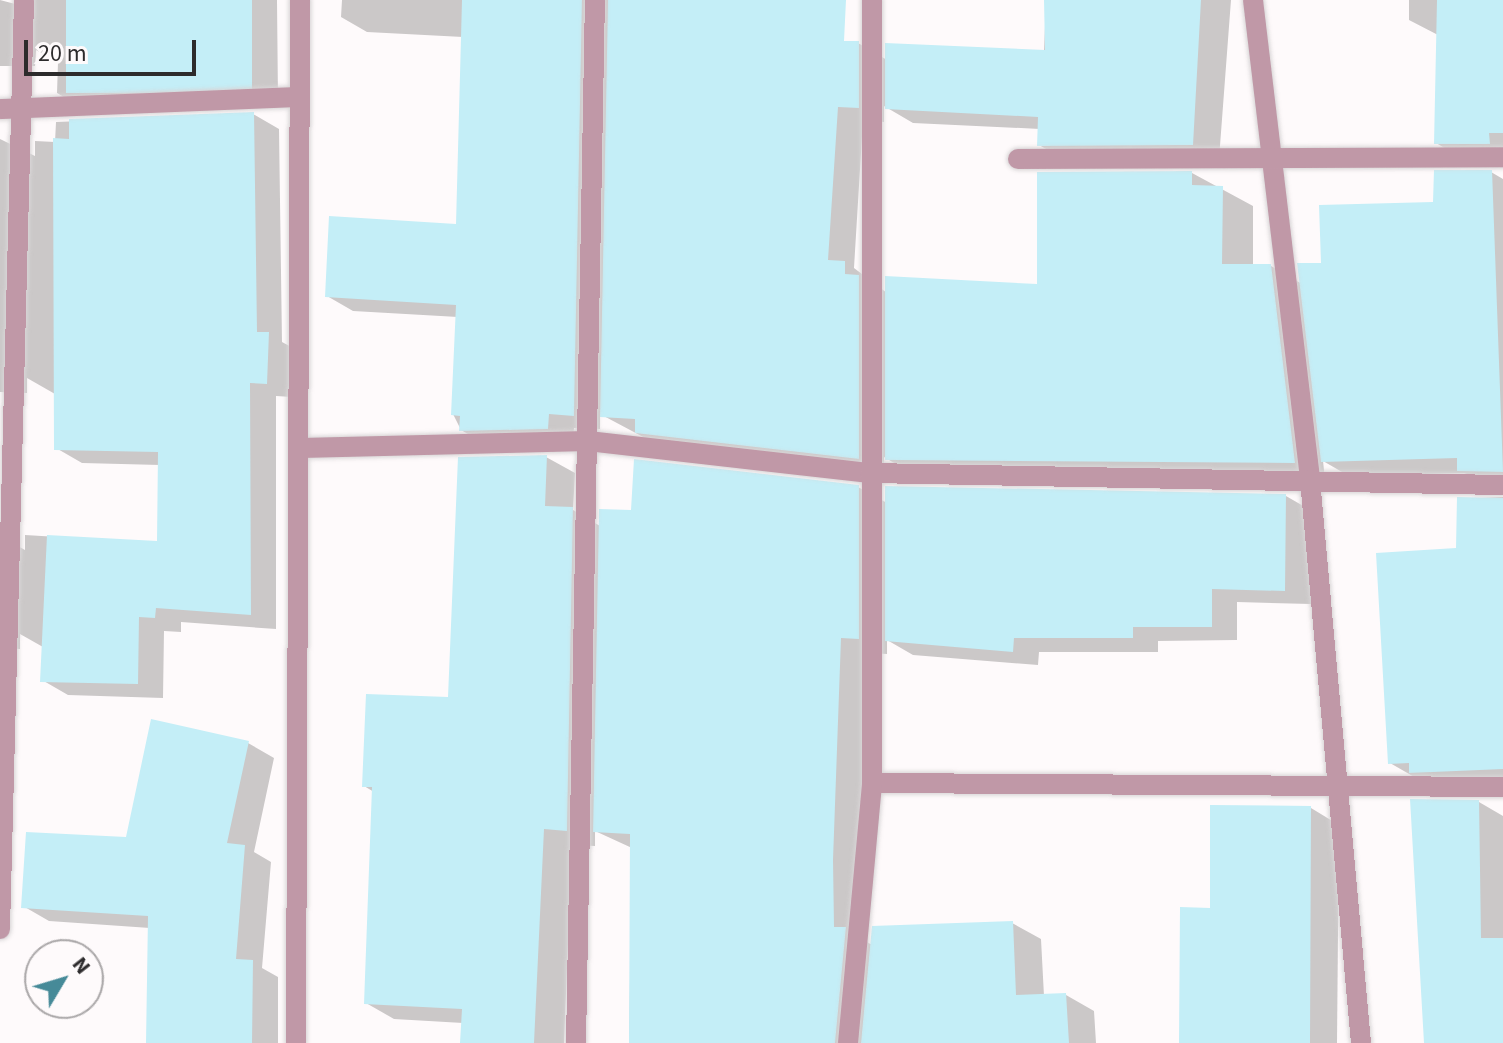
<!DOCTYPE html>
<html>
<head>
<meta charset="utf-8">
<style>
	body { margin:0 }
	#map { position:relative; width:1503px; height:1043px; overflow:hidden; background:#fefafb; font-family:"Source Sans 3",sans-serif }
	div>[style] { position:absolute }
	.shadow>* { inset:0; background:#0003 }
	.building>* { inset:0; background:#c4eef7; transform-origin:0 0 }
	.roads { filter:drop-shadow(0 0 2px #d8d5d6) drop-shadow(0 0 2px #d8d5d6) }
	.minor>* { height:20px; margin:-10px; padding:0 10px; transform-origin:10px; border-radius:10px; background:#c098a7 }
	span { translate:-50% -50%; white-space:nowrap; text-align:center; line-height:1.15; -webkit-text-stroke:8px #fefafb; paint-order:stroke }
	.north { position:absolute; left:24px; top:939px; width:80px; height:80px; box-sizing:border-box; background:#fefafb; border:2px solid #aaa7a8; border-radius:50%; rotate:52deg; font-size:22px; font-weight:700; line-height:32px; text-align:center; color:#2d2b2c }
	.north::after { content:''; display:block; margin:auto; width:28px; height:36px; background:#468a98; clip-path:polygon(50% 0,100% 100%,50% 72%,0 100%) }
	.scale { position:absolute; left:24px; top:40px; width:172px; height:36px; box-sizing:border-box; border:4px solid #2d2b2c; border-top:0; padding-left:10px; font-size:24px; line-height:28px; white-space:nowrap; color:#2d2b2c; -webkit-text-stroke:6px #fefafb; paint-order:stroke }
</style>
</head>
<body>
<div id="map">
	<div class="shadow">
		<i style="clip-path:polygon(0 0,34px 9px,27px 0,277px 0,278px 100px,83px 108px,57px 93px,58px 62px,36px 50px,35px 66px,0 66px)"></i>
		<i style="clip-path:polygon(342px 0,721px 0,720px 37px,858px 43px,887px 60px,1044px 52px,1046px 0,1231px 0,1219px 159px,1065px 160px,1039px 145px,1040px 129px,913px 123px,884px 106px,884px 122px,863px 120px,854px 268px,887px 293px,1039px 287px,1192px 173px,1253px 206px,1253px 266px,1271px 266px,1302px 284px,1491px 172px,1503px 179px,1503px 486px,1464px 473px,1349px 476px,1323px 461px,1325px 480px,918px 477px,884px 457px,884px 472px,662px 447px,600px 414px,600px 429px,574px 428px,573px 443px,487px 445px,461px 430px,453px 414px,458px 317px,353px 311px,327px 296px,458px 226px,463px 37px,367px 32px,341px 17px)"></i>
		<i style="clip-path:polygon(1409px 0,1503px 0,1503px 158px,1462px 158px,1436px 143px,1438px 35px,1409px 20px)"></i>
		<i style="clip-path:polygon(253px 114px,279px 129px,282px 342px,295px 349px,292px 397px,276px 396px,276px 629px,181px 622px,181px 632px,164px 631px,163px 698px,68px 695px,42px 680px,43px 647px,20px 634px,20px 649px,0 648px,0 536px,25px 550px,25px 535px,159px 543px,160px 465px,82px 463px,56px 448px,55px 394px,27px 378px,27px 393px,0 392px,0 139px,35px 156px,35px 141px,55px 142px,56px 122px)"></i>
		<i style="clip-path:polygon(546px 457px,575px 473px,573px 510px,600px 526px,633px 512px,858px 487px,887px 503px,1286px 496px,1312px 511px,1311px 604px,1237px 602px,1237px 640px,1158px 641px,1158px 652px,1039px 652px,1038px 665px,913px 655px,887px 640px,887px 654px,869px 653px,862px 939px,872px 945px,1012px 923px,1041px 939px,1044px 996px,1066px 995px,1094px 1011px,1096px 1043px,629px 1043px,632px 848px,595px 831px,595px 846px,572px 845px,564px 1043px,462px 1043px,463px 1023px,394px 1019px,366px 1003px,374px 792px,364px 786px,450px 699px)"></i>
		<i style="clip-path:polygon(1503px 497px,1503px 788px,1416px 778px,1390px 763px,1458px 550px,1459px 499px)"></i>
		<i style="clip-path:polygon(248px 743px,274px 758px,254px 852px,271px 862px,262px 968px,278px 977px,278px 1043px,148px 1043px,150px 928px,49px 921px,23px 906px,127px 839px)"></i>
		<i style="clip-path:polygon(1412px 801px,1479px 802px,1503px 816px,1503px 1043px,1426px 1043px)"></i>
		<i style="clip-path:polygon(1311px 808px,1339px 825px,1337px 1043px,1181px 1043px,1212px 910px)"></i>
	</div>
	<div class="building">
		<i style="left:66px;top:0;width:186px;height:93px"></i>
		<i style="clip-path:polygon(462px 0,582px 0,574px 416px,549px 414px,548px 429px,459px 431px,460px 416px,451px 415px,456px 305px,325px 297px,329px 216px,456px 224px)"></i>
		<i style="clip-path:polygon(608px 0,846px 0,844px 41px,859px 41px,859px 108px,838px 107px,828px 260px,845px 261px,845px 274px,859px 275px,859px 459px,635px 433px,635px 419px,600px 417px)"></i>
		<i style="clip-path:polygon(1044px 0,1201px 0,1193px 145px,1037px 146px,1038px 117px,885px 109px,885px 43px,1045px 50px)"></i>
		<i style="clip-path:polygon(1437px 0,1503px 0,1503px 133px,1489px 133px,1490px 144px,1434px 144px)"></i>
		<i style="clip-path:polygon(254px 112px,257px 332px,269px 332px,267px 384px,250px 383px,251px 615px,156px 608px,155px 618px,139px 617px,138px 684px,40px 682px,47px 535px,157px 541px,158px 452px,54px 450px,53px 138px,69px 139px,69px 119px)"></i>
		<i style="clip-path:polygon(1434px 170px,1492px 170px,1503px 472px,1457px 471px,1457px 458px,1321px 462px,1297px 263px,1321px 263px,1319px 205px,1433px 202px)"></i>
		<i style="clip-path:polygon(1192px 171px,1192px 185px,1223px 186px,1222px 264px,1271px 264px,1295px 463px,885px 460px,885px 276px,1037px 284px,1037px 172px)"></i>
		<i style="clip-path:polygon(547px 455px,545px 506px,573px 507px,567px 831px,544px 829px,534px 1043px,460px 1043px,462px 1009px,364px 1004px,372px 787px,362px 787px,366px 694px,448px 697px,458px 457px)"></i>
		<i style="clip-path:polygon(634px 459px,859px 485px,859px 639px,841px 638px,833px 860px,834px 927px,846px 927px,835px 1043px,629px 1043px,630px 834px,593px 832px,599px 509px,631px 510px)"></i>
		<i style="clip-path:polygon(885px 486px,1286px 494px,1285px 591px,1212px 589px,1212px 627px,1133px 627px,1133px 638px,1014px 638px,1013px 652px,885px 641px)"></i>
		<i style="clip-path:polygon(1457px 497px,1503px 498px,1503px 769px,1409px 773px,1409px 763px,1388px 764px,1376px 553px,1456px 548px)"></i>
		<i style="clip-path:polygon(151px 719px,249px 741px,227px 843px,245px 845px,236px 959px,253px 960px,252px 1043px,146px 1043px,148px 916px,21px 908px,26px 832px,126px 837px)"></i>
		<i style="clip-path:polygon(1410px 799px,1479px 800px,1481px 938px,1503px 938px,1503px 1043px,1424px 1043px)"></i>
		<i style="clip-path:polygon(1210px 805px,1311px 806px,1310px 1043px,1179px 1043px,1180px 907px,1210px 908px)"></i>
		<i style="clip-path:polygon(1013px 921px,1016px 995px,1066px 993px,1069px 1043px,861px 1043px,872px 926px)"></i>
	</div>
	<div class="roads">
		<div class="minor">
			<i style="left:1253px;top:0;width:483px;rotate:83.2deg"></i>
			<i style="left:1310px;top:480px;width:565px;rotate:84.82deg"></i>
			<i style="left:0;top:109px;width:294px;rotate:-2.3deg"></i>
			<i style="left:1018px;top:159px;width:485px;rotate:-0.2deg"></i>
			<i style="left:301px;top:448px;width:287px;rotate:-1.4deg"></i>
			<i style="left:588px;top:441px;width:284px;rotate:6.5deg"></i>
			<i style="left:870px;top:473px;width:633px;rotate:1.09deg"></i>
			<i style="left:872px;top:783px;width:631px;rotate:0.36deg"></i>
			<i style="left:0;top:929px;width:929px;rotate:-88.52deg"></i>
			<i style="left:296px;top:1043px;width:1043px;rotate:-89.78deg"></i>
			<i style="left:576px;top:1043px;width:1043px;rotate:-88.96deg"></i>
			<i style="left:848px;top:1043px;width:261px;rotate:-84.7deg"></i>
			<i style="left:872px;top:783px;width:783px;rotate:-90deg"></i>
		</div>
	</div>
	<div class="north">N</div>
	<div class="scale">20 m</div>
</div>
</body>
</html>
